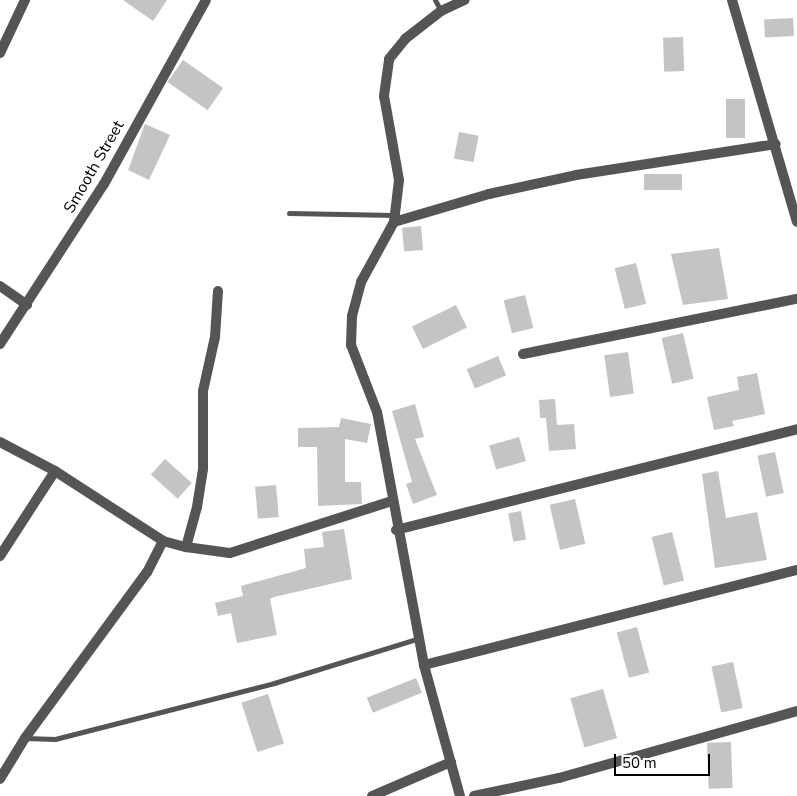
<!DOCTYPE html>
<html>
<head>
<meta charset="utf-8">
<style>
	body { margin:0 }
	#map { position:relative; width:797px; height:796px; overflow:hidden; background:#fff; font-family:"Nunito Sans",sans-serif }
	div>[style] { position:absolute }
	.building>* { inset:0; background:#c4c4c4; transform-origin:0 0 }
	.lane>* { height:5px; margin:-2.5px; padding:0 2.5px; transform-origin:2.5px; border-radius:2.5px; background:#555 }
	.street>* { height:10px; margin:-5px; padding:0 5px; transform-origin:5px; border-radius:5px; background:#555 }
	span { translate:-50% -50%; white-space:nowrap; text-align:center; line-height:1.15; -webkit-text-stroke:4px #fff; paint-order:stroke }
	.street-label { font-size:16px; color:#000 }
	.scale { position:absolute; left:614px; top:754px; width:96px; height:22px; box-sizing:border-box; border:2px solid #000; border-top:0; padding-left:6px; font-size:15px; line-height:18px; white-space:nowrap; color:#000; -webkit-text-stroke:4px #fff; paint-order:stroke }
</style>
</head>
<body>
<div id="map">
	<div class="building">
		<i style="clip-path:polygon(123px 0,167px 0,153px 21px)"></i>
		<i style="left:793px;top:18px;width:18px;height:29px;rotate:87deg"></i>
		<i style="left:683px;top:37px;width:34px;height:20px;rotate:88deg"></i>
		<i style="left:183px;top:60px;width:49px;height:27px;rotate:35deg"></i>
		<i style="left:726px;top:99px;width:19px;height:39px"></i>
		<i style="clip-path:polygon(145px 124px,170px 135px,149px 180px,128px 170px)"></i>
		<i style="left:459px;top:132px;width:20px;height:27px;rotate:11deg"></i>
		<i style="left:644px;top:174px;width:38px;height:16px"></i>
		<i style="left:421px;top:226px;width:24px;height:19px;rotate:85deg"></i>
		<i style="clip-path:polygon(719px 248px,728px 299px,683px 305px,671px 254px)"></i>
		<i style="left:636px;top:263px;width:42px;height:22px;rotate:76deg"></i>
		<i style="left:525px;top:295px;width:34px;height:22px;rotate:76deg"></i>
		<i style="left:456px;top:305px;width:25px;height:49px;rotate:64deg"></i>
		<i style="left:683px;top:333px;width:47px;height:22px;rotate:77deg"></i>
		<i style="left:628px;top:352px;width:42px;height:24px;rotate:82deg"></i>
		<i style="left:498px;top:356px;width:21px;height:34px;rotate:67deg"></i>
		<i style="clip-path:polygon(757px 373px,765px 414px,732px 421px,734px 426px,714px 430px,707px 397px,739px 390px,737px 377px)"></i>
		<i style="clip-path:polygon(555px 399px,557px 425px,574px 424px,576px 449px,549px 451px,546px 418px,540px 418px,539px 400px)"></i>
		<i style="clip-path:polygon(415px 404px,424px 437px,415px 439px,437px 495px,413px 504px,406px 484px,412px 482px,392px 411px)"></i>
		<i style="clip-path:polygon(341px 418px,371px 424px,367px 443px,345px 439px,345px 482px,361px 482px,362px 504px,318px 506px,317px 447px,298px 447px,298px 428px,339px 427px)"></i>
		<i style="left:519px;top:437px;width:25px;height:31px;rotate:74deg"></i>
		<i style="left:775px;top:452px;width:42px;height:18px;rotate:78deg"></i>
		<i style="left:165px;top:459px;width:36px;height:21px;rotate:42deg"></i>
		<i style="clip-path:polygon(718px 471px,726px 518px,757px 512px,767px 560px,715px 568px,702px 474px)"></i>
		<i style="left:276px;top:485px;width:32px;height:21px;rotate:85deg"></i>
		<i style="left:575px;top:499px;width:46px;height:26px;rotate:77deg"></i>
		<i style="left:521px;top:511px;width:29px;height:13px;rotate:80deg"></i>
		<i style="clip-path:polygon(344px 529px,352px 579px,274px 597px,270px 599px,277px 635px,237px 643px,231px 613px,218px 616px,215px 603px,243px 596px,241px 586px,306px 568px,304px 549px,324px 547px,322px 532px)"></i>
		<i style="left:672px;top:532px;width:50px;height:21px;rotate:76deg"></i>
		<i style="left:637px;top:627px;width:47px;height:21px;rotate:75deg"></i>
		<i style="left:733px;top:662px;width:47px;height:22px;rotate:78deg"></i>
		<i style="left:416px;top:678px;width:16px;height:53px;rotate:68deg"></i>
		<i style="left:603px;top:689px;width:51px;height:34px;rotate:74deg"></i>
		<i style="left:268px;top:694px;width:52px;height:28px;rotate:72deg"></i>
		<i style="left:731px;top:742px;width:46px;height:24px;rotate:88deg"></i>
	</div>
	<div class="lane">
		<i style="left:435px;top:0;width:13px;rotate:61deg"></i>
		<i style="left:289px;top:213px;width:106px;rotate:1.1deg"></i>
		<i style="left:25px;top:738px;width:30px;rotate:2deg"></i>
		<i style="left:55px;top:739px;width:226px;rotate:-14.3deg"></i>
		<i style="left:274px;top:683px;width:152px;rotate:-17.2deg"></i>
	</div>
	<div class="street">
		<i style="left:732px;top:0;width:231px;rotate:73.7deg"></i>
		<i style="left:0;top:53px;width:59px;rotate:-64.7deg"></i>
		<i style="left:394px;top:222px;width:99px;rotate:-16.4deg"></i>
		<i style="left:489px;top:194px;width:89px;rotate:-12.3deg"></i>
		<i style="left:576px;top:175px;width:202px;rotate:-8.8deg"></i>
		<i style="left:0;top:286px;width:33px;rotate:35deg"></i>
		<i style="left:0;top:344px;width:191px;rotate:-57deg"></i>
		<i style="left:104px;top:184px;width:210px;rotate:-61deg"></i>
		<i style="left:523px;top:354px;width:279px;rotate:-11.4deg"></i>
		<i style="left:0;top:442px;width:62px;rotate:27.8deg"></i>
		<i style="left:55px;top:471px;width:129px;rotate:32.9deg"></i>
		<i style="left:163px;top:541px;width:35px;rotate:117deg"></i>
		<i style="left:147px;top:572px;width:206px;rotate:126.3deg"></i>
		<i style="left:25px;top:738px;width:48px;rotate:121.4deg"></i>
		<i style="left:396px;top:530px;width:414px;rotate:-14.1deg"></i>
		<i style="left:163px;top:541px;width:24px;rotate:15deg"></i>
		<i style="left:186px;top:547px;width:41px;rotate:-74.6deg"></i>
		<i style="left:197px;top:507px;width:38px;rotate:-81deg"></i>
		<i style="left:203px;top:469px;width:78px;rotate:-90deg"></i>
		<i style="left:203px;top:391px;width:55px;rotate:-77.5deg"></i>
		<i style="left:215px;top:337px;width:46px;rotate:-86.3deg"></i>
		<i style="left:186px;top:547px;width:44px;rotate:7.8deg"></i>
		<i style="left:230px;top:553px;width:170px;rotate:-17.8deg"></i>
		<i style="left:0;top:556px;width:101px;rotate:-57.1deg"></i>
		<i style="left:424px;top:665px;width:385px;rotate:-14.3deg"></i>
		<i style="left:372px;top:796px;width:86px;rotate:-23.3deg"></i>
		<i style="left:460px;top:796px;width:136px;rotate:-105.4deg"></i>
		<i style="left:424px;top:665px;width:257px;rotate:-100.5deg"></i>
		<i style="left:377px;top:412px;width:72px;rotate:-111.2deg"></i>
		<i style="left:351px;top:345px;width:29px;rotate:-88deg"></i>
		<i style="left:352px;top:316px;width:35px;rotate:-75deg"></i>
		<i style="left:361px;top:282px;width:68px;rotate:-61.2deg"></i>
		<i style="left:394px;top:222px;width:42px;rotate:-83.2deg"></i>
		<i style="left:399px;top:180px;width:85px;rotate:-100.1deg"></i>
		<i style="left:384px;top:96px;width:37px;rotate:-82deg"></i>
		<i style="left:389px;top:59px;width:26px;rotate:-51deg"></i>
		<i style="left:405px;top:39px;width:46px;rotate:-37.9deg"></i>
		<i style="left:441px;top:11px;width:26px;rotate:-25deg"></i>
		<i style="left:474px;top:796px;width:87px;rotate:-12deg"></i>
		<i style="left:559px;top:778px;width:247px;rotate:-15.7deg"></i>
	</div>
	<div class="street-label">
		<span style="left:94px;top:167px;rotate:-60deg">Smooth Street</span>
	</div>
	<div class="scale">50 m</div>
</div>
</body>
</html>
